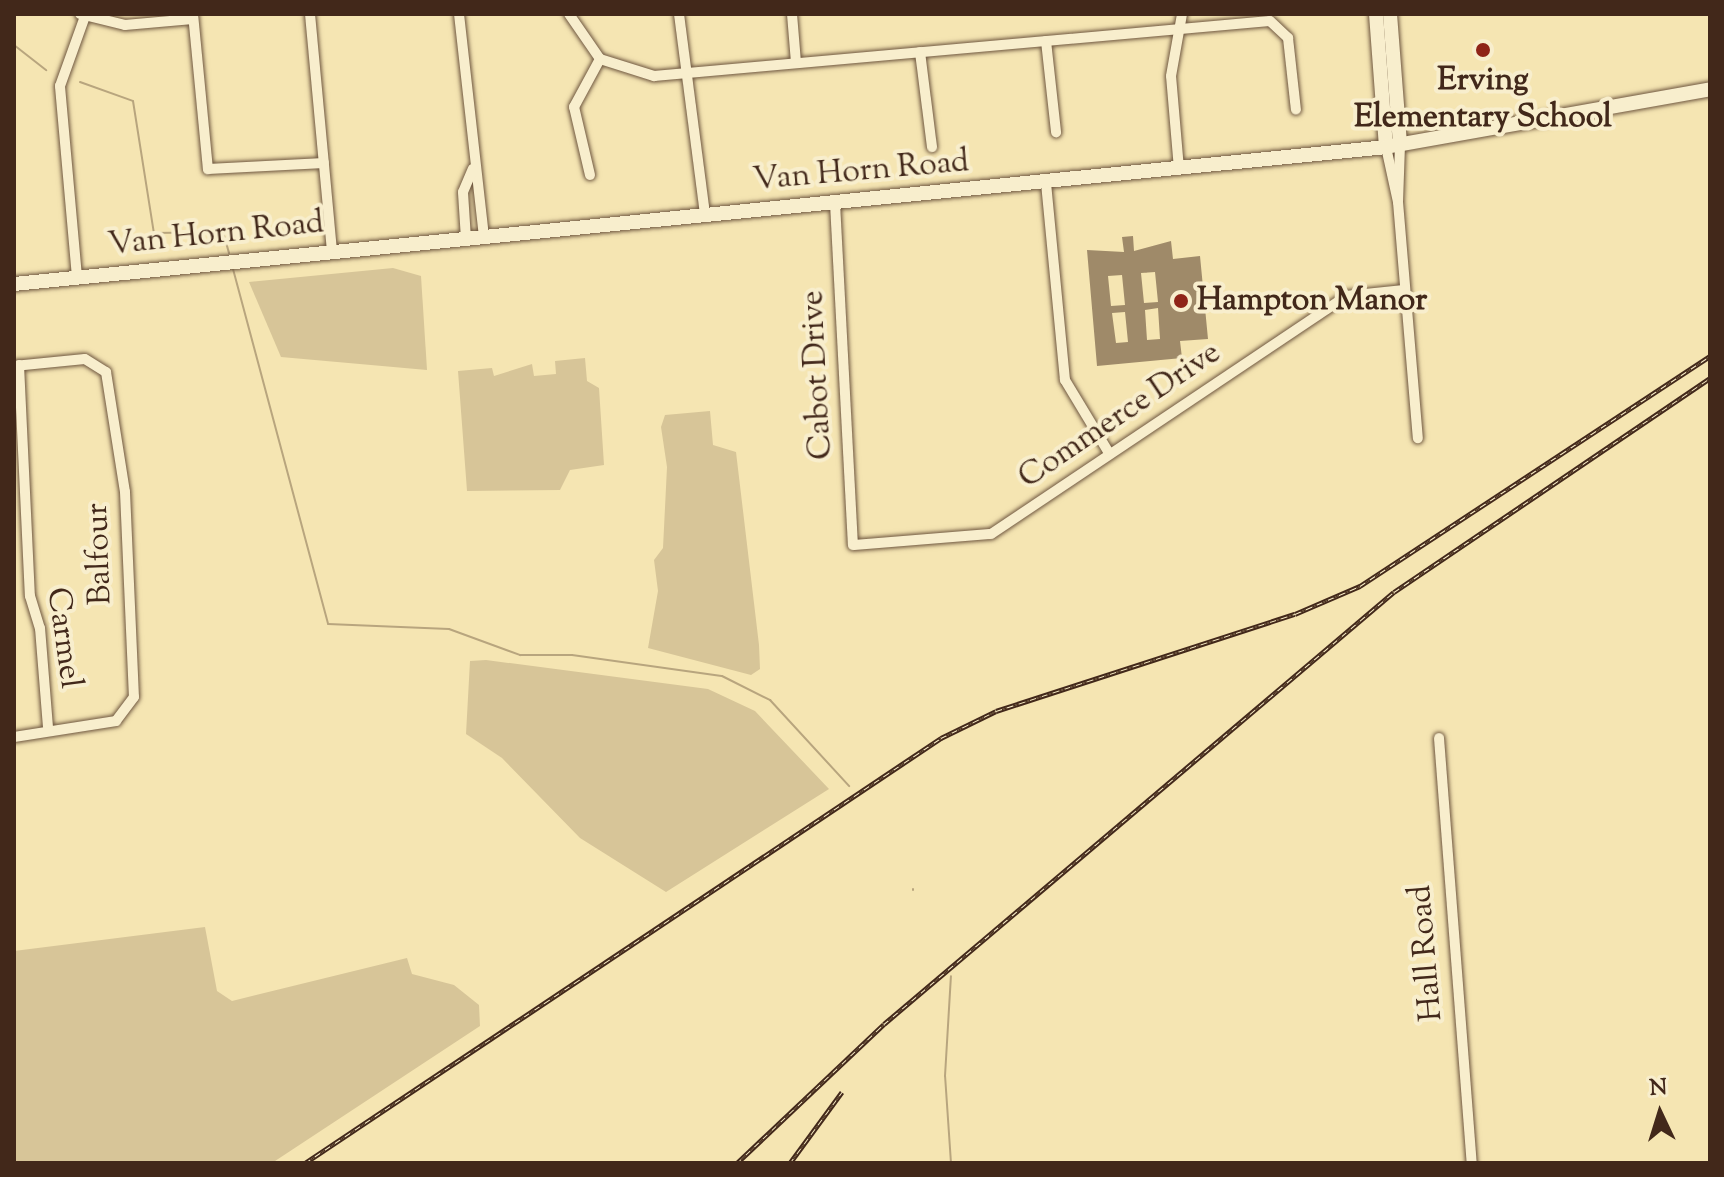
<!DOCTYPE html>
<html>
<head>
<meta charset="utf-8">
<style>
	body { margin:0 }
	#map { position:relative; width:1724px; height:1177px; overflow:hidden; background:#f5e5b2; font-family:"Sorts Mill Goudy",serif }
	div>[style] { position:absolute }
	.green>* { inset:0; background:#d7c598 }
	.stream>* { height:2px; margin:-1px; padding:0 1px; transform-origin:1px; border-radius:1px; background:#b8a57e }
	.building>* { inset:0; background:#9f8a69 }
	.roads { filter:drop-shadow(0 0 2px #6f5740) drop-shadow(0 0 2px #6f5740) }
	.street>* { height:10px; margin:-5px; padding:0 5px; transform-origin:5px; border-radius:5px; background:#f8eecd }
	.secondary>* { height:14px; margin:-7px; padding:0 7px; transform-origin:7px; border-radius:7px; background:#f8eecd }
	.rail>* { height:5px; margin-top:-2.5px; transform-origin:0; background:repeating-linear-gradient(90deg,#f8eecd 0 6px,#42281a 0 12px); box-sizing:border-box; border-block:2px solid #42281a }
	.dots>* { width:22px; height:22px; translate:-50% -50%; box-sizing:border-box; border:4px solid #f8eecd; border-radius:50% }
	span { translate:-50% -50%; white-space:nowrap; text-align:center; line-height:1.15; -webkit-text-stroke:8px #f8eecd; paint-order:stroke }
	.poi-label { font-size:32px; color:#42281a; font-weight:700 }
	.left { translate:0 -50%; text-align:left }
	.street-label { font-size:32px; color:#42281a }
	.frame { position:absolute; inset:0; border:16px solid #42281a; pointer-events:none }
	.north { position:absolute; left:1620px; top:1073px; width:80px; height:80px; -webkit-text-stroke:6px #f8eecd; paint-order:stroke; rotate:356deg; font-size:22px; font-weight:700; line-height:32px; text-align:center; color:#42281a }
	.north::after { content:''; display:block; margin:auto; width:28px; height:36px; background:#42281a; clip-path:polygon(50% 0,100% 100%,50% 72%,0 100%) }
</style>
</head>
<body>
<div id="map">
	<div class="green">
		<i style="clip-path:polygon(393px 268px,421px 276px,427px 370px,281px 357px,249px 282px)"></i>
		<i style="clip-path:polygon(585px 358px,587px 381px,599px 388px,604px 465px,570px 470px,560px 490px,467px 491px,458px 371px,492px 368px,494px 376px,532px 364px,534px 376px,556px 374px,555px 361px)"></i>
		<i style="clip-path:polygon(710px 411px,713px 445px,736px 452px,759px 645px,760px 669px,751px 675px,648px 648px,658px 591px,654px 560px,663px 548px,667px 467px,661px 427px,665px 415px)"></i>
		<i style="clip-path:polygon(486px 660px,708px 689px,755px 711px,829px 789px,666px 892px,580px 838px,502px 758px,466px 734px,470px 661px)"></i>
		<i style="clip-path:polygon(205px 927px,217px 991px,232px 1001px,407px 958px,412px 974px,454px 985px,479px 1005px,480px 1026px,272px 1163px,14px 1163px,14px 951px)"></i>
	</div>
	<div class="stream">
		<i style="left:14px;top:45px;width:41px;rotate:38deg"></i>
		<i style="left:80px;top:82px;width:56px;rotate:19.7deg"></i>
		<i style="left:133px;top:101px;width:134px;rotate:81deg"></i>
		<i style="left:154px;top:233px;width:69px;rotate:-0.8deg"></i>
		<i style="left:223px;top:232px;width:22px;rotate:74deg"></i>
		<i style="left:233px;top:269px;width:367px;rotate:75deg"></i>
		<i style="left:328px;top:624px;width:121px;rotate:2.4deg"></i>
		<i style="left:449px;top:629px;width:76px;rotate:20.1deg"></i>
		<i style="left:520px;top:655px;width:52px"></i>
		<i style="left:572px;top:655px;width:151px;rotate:8deg"></i>
		<i style="left:722px;top:676px;width:54px;rotate:26.6deg"></i>
		<i style="left:770px;top:700px;width:117px;rotate:47.4deg"></i>
		<i style="left:913px;top:889px;width:1px;rotate:90deg"></i>
		<i style="left:951px;top:1163px;width:87px;rotate:-93.9deg"></i>
		<i style="left:945px;top:1076px;width:100px;rotate:-86.6deg"></i>
	</div>
	<div class="building">
		<i style="clip-path:polygon(evenodd,1133px 236px,1134px 251px,1171px 241px,1173px 259px,1200px 256px,1208px 339px,1180px 341px,1182px 358px,1097px 366px,1087px 250px,1124px 252px,1122px 237px,1133px 236px,1155px 272px,1158px 302px,1144px 303px,1141px 273px,1155px 272px,1133px 236px,1122px 275px,1125px 305px,1111px 306px,1108px 276px,1122px 275px,1133px 236px,1158px 308px,1160px 339px,1147px 340px,1145px 310px,1158px 308px,1133px 236px,1125px 312px,1128px 342px,1116px 343px,1112px 313px,1125px 312px)"></i>
	</div>
	<div class="roads">
		<div class="street">
			<i style="left:80px;top:14px;width:46px;rotate:13.7deg"></i>
			<i style="left:125px;top:25px;width:68px;rotate:-5deg"></i>
			<i style="left:193px;top:14px;width:156px;rotate:84.5deg"></i>
			<i style="left:208px;top:169px;width:116px;rotate:-3deg"></i>
			<i style="left:310px;top:14px;width:239px;rotate:84.7deg"></i>
			<i style="left:459px;top:14px;width:224px;rotate:83.6deg"></i>
			<i style="left:569px;top:14px;width:55px;rotate:55.4deg"></i>
			<i style="left:600px;top:59px;width:57px;rotate:17.5deg"></i>
			<i style="left:654px;top:76px;width:618px;rotate:-5.1deg"></i>
			<i style="left:1270px;top:21px;width:25px;rotate:43deg"></i>
			<i style="left:1288px;top:38px;width:72px;rotate:83.7deg"></i>
			<i style="left:679px;top:14px;width:203px;rotate:82.6deg"></i>
			<i style="left:792px;top:14px;width:49px;rotate:85.3deg"></i>
			<i style="left:1046px;top:41px;width:92px;rotate:83.7deg"></i>
			<i style="left:920px;top:52px;width:96px;rotate:82.8deg"></i>
			<i style="left:1400px;top:145px;width:57px;rotate:92deg"></i>
			<i style="left:1398px;top:202px;width:237px;rotate:85.2deg"></i>
			<i style="left:1386px;top:147px;width:56px;rotate:77.7deg"></i>
			<i style="left:1179px;top:169px;width:93px;rotate:-94.9deg"></i>
			<i style="left:1171px;top:76px;width:63px;rotate:-79.9deg"></i>
			<i style="left:590px;top:175px;width:70px;rotate:-103.2deg"></i>
			<i style="left:574px;top:107px;width:55px;rotate:-61.6deg"></i>
			<i style="left:1046px;top:183px;width:198px;rotate:84.5deg"></i>
			<i style="left:1065px;top:380px;width:85px;rotate:58.9deg"></i>
			<i style="left:835px;top:203px;width:342px;rotate:87deg"></i>
			<i style="left:853px;top:545px;width:138px;rotate:-4.6deg"></i>
			<i style="left:991px;top:534px;width:427px;rotate:-33.8deg"></i>
			<i style="left:1346px;top:296px;width:58px;rotate:-5.9deg"></i>
			<i style="left:466px;top:239px;width:47px;rotate:-93.7deg"></i>
			<i style="left:463px;top:192px;width:25px;rotate:-67deg"></i>
			<i style="left:77px;top:277px;width:192px;rotate:-95.1deg"></i>
			<i style="left:60px;top:86px;width:74px;rotate:-70.3deg"></i>
			<i style="left:19px;top:365px;width:231px;rotate:87.3deg"></i>
			<i style="left:30px;top:596px;width:34px;rotate:73deg"></i>
			<i style="left:40px;top:628px;width:99px;rotate:85.4deg"></i>
			<i style="left:14px;top:366px;width:71px;rotate:-5.6deg"></i>
			<i style="left:85px;top:359px;width:25px;rotate:32deg"></i>
			<i style="left:106px;top:372px;width:121px;rotate:81deg"></i>
			<i style="left:125px;top:492px;width:205px;rotate:87.5deg"></i>
			<i style="left:134px;top:697px;width:30px;rotate:127deg"></i>
			<i style="left:116px;top:721px;width:103px;rotate:171.1deg"></i>
			<i style="left:1439px;top:738px;width:426px;rotate:85.6deg"></i>
		</div>
		<div class="secondary">
			<i style="left:1376px;top:14px;width:133px;rotate:85.7deg"></i>
			<i style="left:1390px;top:14px;width:131px;rotate:85.6deg"></i>
			<i style="left:14px;top:284px;width:1379px;rotate:-5.7deg"></i>
			<i style="left:1386px;top:147px;width:329px;rotate:-10.1deg"></i>
		</div>
	</div>
	<div class="rail">
		<i style="left:305px;top:1163px;width:765px;rotate:-33.75deg"></i>
		<i style="left:941px;top:738px;width:61px;rotate:-26.1deg"></i>
		<i style="left:996px;top:711px;width:314px;rotate:-18deg"></i>
		<i style="left:1295px;top:614px;width:71px;rotate:-23.3deg"></i>
		<i style="left:1360px;top:586px;width:419px;rotate:-33.3deg"></i>
		<i style="left:737px;top:1163px;width:202px;rotate:-43.4deg"></i>
		<i style="left:884px;top:1024px;width:668px;rotate:-40.27deg"></i>
		<i style="left:1394px;top:592px;width:382px;rotate:-34.1deg"></i>
		<i style="left:790px;top:1163px;width:88px;rotate:-53.8deg"></i>
	</div>
	<div class="dots">
		<i style="left:1483px;top:50px;background:#8f2418"></i>
		<i style="left:1181px;top:301px;background:#8f2418"></i>
	</div>
	<div class="poi-label">
		<span style="left:1483px;top:100px">Erving<br>Elementary School</span>
		<span class="left" style="left:1197px;top:301px">Hampton Manor</span>
	</div>
	<div class="street-label">
		<span style="left:861px;top:172px;rotate:-5deg">Van Horn Road</span>
		<span style="left:216px;top:235px;rotate:-6deg">Van Horn Road</span>
		<span style="left:818px;top:375px;rotate:-93deg">Cabot Drive</span>
		<span style="left:1120px;top:416px;rotate:-34deg">Commerce Drive</span>
		<span style="left:100px;top:554px;rotate:-92deg">Balfour</span>
		<span style="left:63px;top:638px;rotate:82deg">Carmel</span>
		<span style="left:1427px;top:953px;rotate:-95deg">Hall Road</span>
	</div>
	<div class="frame"></div>
	<div class="north">N</div>
</div>
</body>
</html>
